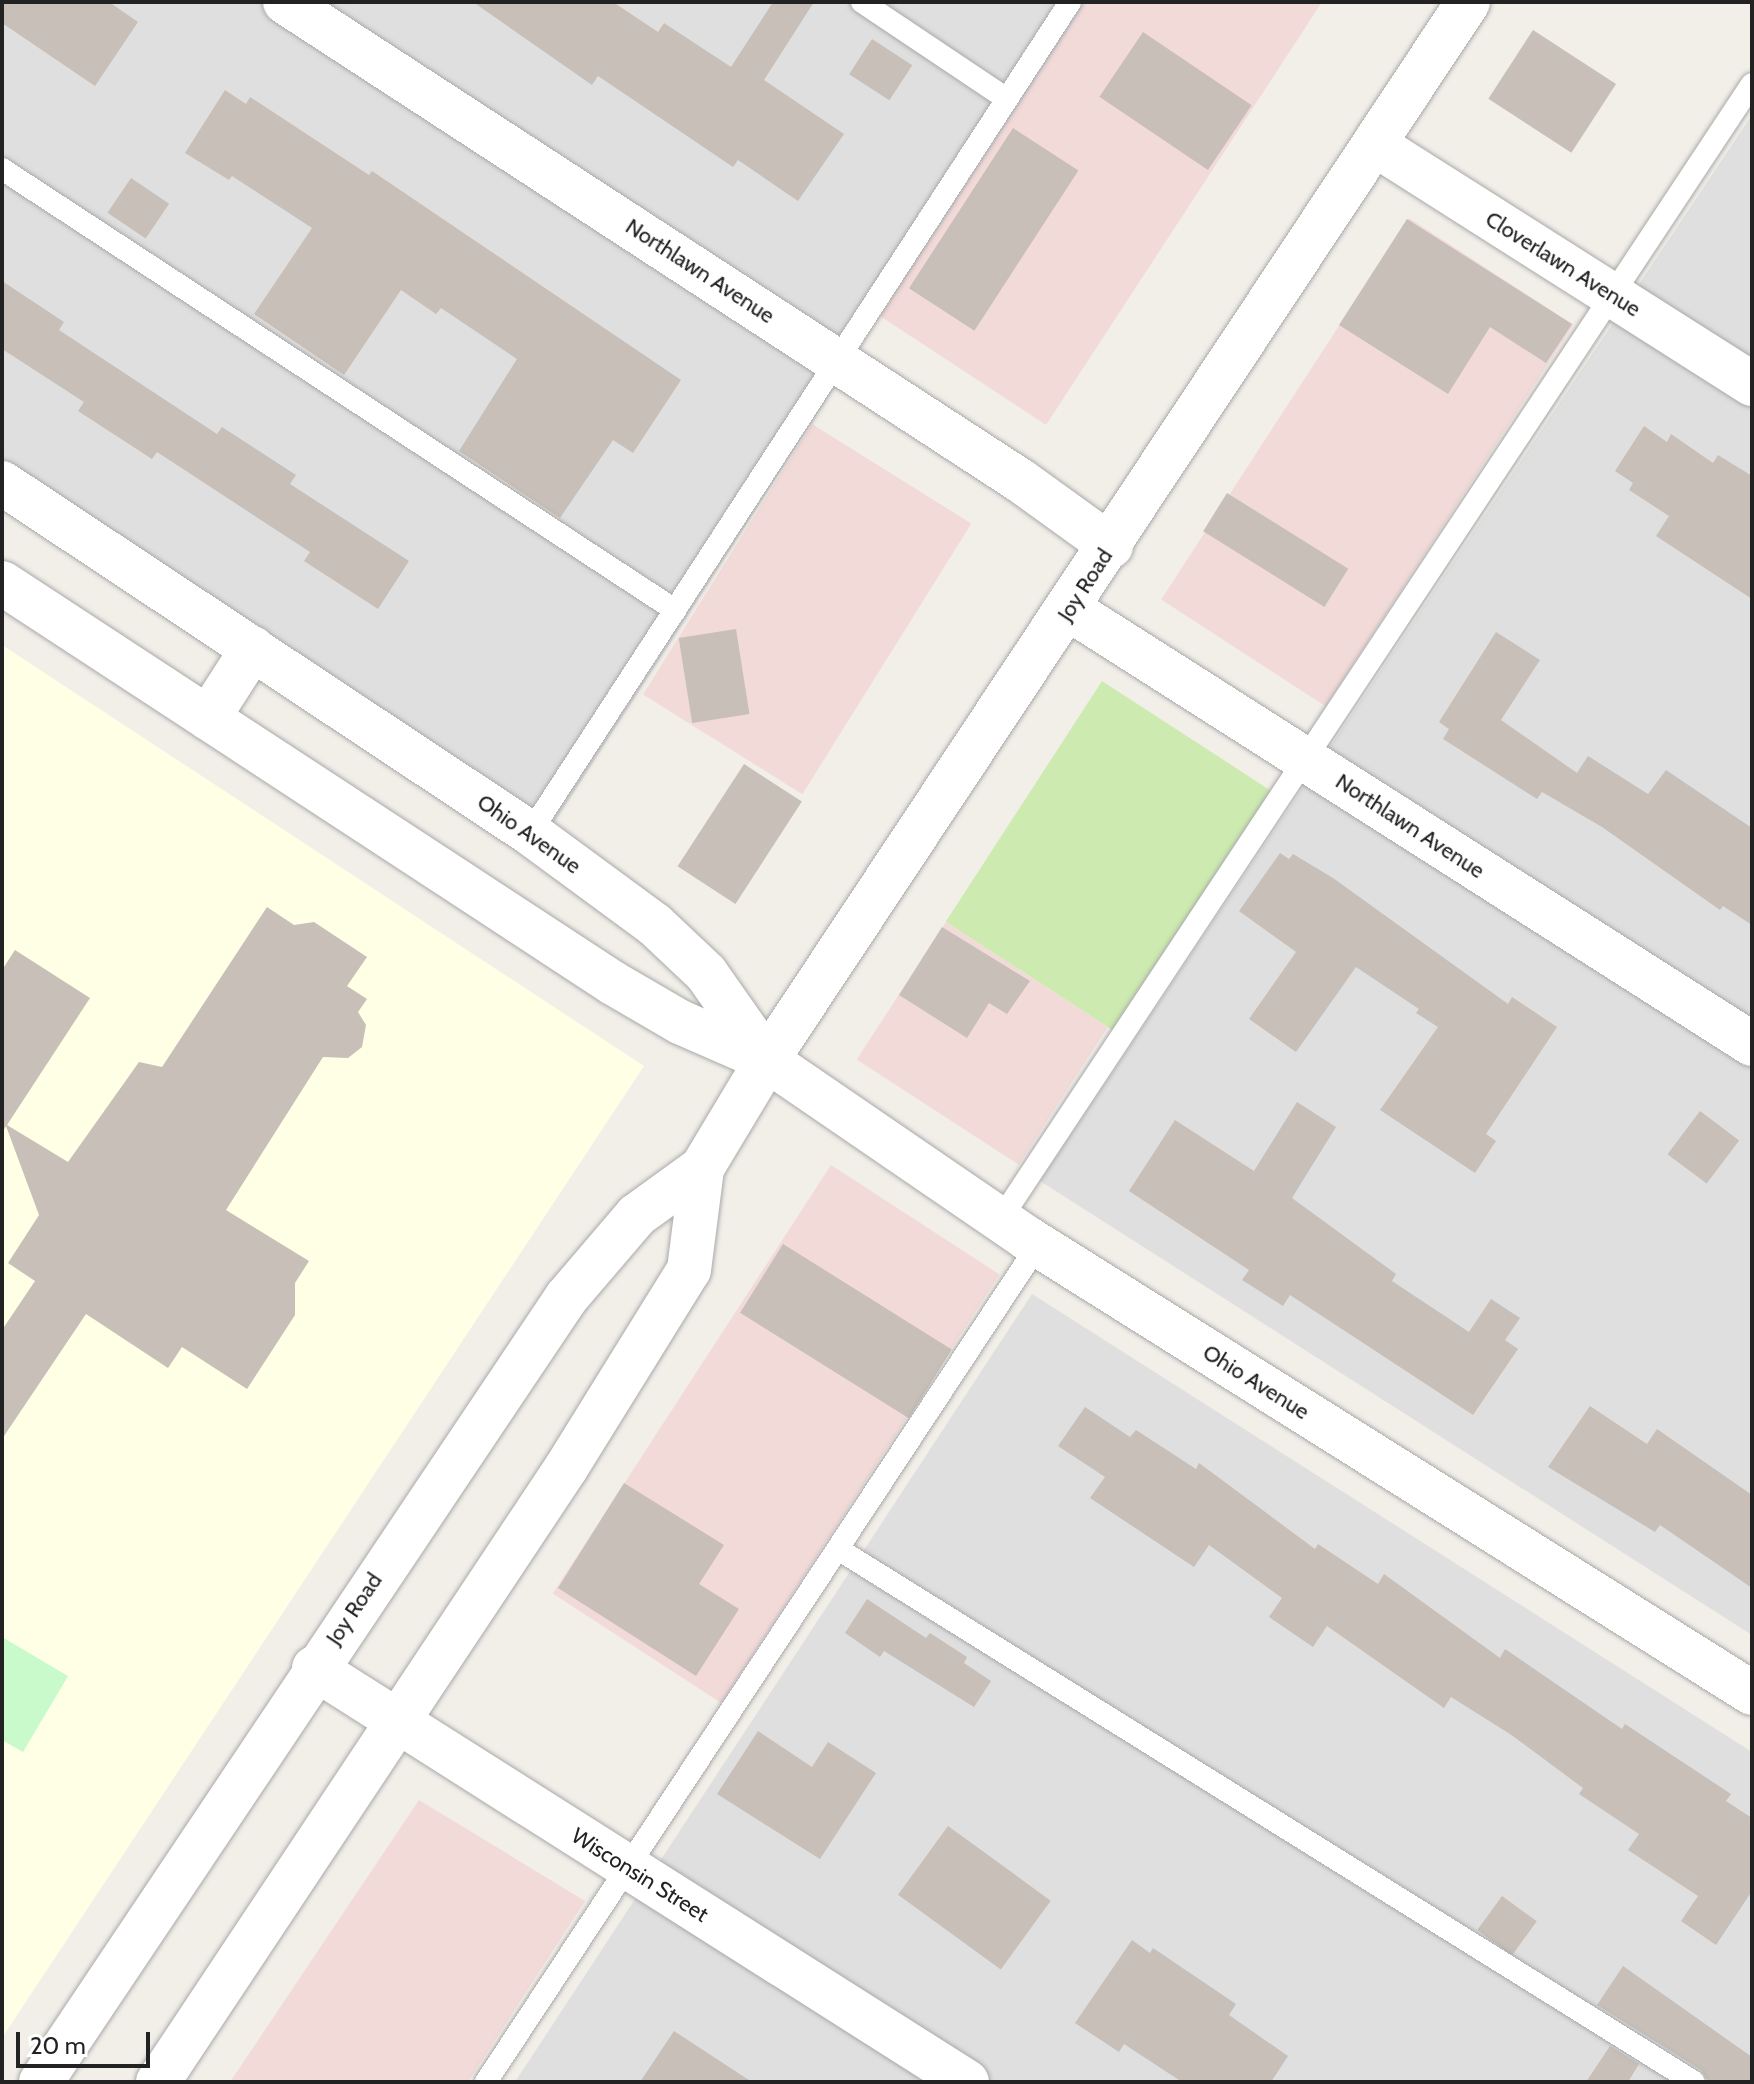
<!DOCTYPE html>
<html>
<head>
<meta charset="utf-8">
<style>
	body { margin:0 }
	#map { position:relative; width:1754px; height:2084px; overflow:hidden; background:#f2efe9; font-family:Cabin,sans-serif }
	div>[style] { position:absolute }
	.residential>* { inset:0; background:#e0dfdf }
	.commercial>* { inset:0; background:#f2dad9; transform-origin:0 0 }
	.education>* { inset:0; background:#ffffe5 }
	.grass>* { inset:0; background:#cdebb0; transform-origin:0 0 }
	.park>* { inset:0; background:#c8facc }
	.building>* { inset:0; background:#c7bfb8; transform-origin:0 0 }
	.roads { filter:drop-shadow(0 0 2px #a9a9a9) drop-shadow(0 0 2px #a9a9a9) }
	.service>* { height:22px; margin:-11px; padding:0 11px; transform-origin:11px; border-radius:11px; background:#fff }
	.minor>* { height:44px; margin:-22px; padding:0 22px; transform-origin:22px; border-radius:22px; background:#fff }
	.tertiary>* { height:44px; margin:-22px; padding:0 22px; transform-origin:22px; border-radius:22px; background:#fff }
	span { translate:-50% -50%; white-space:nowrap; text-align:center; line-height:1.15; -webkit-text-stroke:6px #fff; paint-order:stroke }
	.street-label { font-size:22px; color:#222 }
	.frame { position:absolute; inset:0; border:4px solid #222; pointer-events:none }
	.scale { position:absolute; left:16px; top:2032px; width:134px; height:36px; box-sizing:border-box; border:4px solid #222; border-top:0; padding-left:10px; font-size:24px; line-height:28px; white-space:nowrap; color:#222; -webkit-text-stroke:6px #fff; paint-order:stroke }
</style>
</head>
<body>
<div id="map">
	<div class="residential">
		<i style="clip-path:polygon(2px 2px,1094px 2px,880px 316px,555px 822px,2px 458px)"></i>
		<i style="clip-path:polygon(1752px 115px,1752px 1635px,1040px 1181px)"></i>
		<i style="clip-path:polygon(1032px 1294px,1752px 1752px,1752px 2082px,515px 2082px)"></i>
	</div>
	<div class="commercial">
		<i style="clip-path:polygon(1086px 2px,1322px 2px,1046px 425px,880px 316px)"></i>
		<i style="left:1409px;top:218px;width:196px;height:455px;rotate:33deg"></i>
		<i style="left:812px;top:424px;width:188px;height:319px;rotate:32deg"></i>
		<i style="left:946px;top:922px;width:193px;height:164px;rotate:33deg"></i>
		<i style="left:831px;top:1165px;width:201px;height:511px;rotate:33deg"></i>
		<i style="clip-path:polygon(419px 1800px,585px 1901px,468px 2082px,230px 2082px)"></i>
	</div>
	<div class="education">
		<i style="clip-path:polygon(2px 645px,644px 1066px,2px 2038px)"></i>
	</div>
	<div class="grass">
		<i style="left:1102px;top:681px;width:205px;height:287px;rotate:33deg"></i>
	</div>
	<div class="park">
		<i style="clip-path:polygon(2px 1637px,68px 1676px,23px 1752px,2px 1740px)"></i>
	</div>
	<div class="building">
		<i style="clip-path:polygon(2px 2px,109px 2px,138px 22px,95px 86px,2px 23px)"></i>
		<i style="clip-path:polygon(473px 2px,613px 2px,658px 32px,664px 23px,731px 67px,773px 2px,814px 2px,764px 80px,844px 134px,798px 201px,738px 160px,733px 167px,598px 76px,592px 85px)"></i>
		<i style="left:1533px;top:30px;width:99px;height:82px;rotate:33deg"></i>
		<i style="left:1143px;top:32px;width:131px;height:78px;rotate:34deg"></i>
		<i style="left:872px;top:39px;width:48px;height:42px;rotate:33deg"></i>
		<i style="clip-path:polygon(225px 90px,246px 104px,250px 97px,369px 175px,372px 171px,681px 380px,633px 453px,613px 440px,560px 518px,459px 451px,517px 359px,441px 308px,436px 314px,401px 290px,344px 375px,254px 314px,312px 228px,232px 176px,229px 180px,185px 153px)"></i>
		<i style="left:1013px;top:128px;width:78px;height:191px;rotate:33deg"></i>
		<i style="left:131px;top:178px;width:46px;height:42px;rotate:34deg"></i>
		<i style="clip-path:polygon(1407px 219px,1572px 324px,1546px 363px,1490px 327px,1448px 394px,1339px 325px)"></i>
		<i style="clip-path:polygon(2px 281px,64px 322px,59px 330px,217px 434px,222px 427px,296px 475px,290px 484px,409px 561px,378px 609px,304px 561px,310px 552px,157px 452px,152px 459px,78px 411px,84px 402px,2px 349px)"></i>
		<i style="clip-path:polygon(1644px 426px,1667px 442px,1671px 434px,1713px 463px,1718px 455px,1752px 476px,1752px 599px,1656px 536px,1669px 516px,1629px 490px,1633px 483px,1615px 471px)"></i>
		<i style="left:1227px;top:493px;width:143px;height:45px;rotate:32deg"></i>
		<i style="left:736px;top:629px;width:86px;height:58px;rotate:81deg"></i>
		<i style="clip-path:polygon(1496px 632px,1540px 660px,1501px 720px,1577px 773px,1588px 756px,1648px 794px,1666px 770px,1752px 828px,1752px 925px,1723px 906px,1720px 910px,1602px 827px,1542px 792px,1537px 799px,1443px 739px,1449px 729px,1439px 722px)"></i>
		<i style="left:744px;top:764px;width:69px;height:122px;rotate:33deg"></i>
		<i style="clip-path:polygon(1280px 853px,1289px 859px,1293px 854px,1333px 878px,1508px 1004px,1512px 997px,1557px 1027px,1486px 1134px,1496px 1141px,1475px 1173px,1380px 1110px,1438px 1027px,1416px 1013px,1419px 1009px,1356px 967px,1296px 1052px,1249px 1019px,1296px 952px,1239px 911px)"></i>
		<i style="clip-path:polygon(267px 907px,294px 925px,314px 922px,367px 957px,347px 986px,367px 999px,358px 1012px,366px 1025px,362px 1047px,348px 1058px,323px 1057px,226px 1210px,309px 1261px,295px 1283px,295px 1315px,247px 1389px,182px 1347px,168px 1368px,86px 1314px,2px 1439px,2px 1330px,35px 1281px,8px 1263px,39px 1215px,6px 1126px,2px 1133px,2px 970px,15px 950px,90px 998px,7px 1125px,68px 1162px,139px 1062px,162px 1067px)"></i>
		<i style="clip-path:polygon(942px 927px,1030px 981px,1007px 1014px,989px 1003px,967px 1038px,899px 995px)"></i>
		<i style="clip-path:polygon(1297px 1102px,1336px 1127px,1292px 1198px,1396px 1274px,1392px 1281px,1469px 1332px,1491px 1299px,1520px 1318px,1505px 1340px,1518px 1349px,1473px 1415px,1290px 1295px,1283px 1306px,1242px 1280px,1249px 1270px,1129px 1191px,1175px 1120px,1254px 1171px)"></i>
		<i style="left:1700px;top:1111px;width:49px;height:54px;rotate:37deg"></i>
		<i style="left:783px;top:1244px;width:199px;height:81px;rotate:32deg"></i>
		<i style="clip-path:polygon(1590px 1406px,1647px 1444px,1657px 1429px,1752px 1495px,1752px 1588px,1660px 1525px,1655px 1532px,1548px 1467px)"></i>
		<i style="clip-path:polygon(1085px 1407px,1130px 1437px,1136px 1430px,1196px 1469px,1199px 1463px,1315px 1549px,1318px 1544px,1378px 1584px,1384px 1574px,1500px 1658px,1505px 1649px,1622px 1729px,1625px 1724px,1731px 1794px,1726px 1801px,1752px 1818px,1752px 1891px,1716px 1945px,1681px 1921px,1698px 1896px,1628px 1850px,1639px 1834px,1579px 1794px,1583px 1788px,1510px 1734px,1451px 1697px,1444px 1708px,1327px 1626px,1313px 1647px,1269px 1617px,1282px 1598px,1209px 1545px,1194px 1567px,1090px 1498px,1105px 1477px,1058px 1446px)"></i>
		<i style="clip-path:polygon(624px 1483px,724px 1545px,699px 1584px,739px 1609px,696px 1676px,558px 1588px)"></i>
		<i style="clip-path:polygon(867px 1599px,926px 1638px,930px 1633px,967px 1657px,964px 1663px,991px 1681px,974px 1707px,884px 1651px,880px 1657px,845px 1633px)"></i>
		<i style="clip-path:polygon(758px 1731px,812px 1767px,828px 1742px,876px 1773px,820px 1859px,717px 1794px)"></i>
		<i style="left:948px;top:1826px;width:127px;height:85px;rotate:36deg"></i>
		<i style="left:1502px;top:1896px;width:43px;height:42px;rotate:36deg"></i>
		<i style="clip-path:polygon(1132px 1940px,1150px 1953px,1153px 1948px,1236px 2004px,1229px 2015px,1288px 2056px,1271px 2082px,1182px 2082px,1124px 2044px,1119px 2052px,1075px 2023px)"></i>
		<i style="clip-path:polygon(1623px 1966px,1752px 2057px,1752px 2082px,1709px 2082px,1701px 2070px,1597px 2005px)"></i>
		<i style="clip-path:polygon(674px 2031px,752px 2082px,640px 2082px)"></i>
		<i style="clip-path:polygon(1610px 2046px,1639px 2064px,1628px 2082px,1586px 2082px)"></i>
	</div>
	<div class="roads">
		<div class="service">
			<i style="left:862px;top:2px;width:174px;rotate:33.8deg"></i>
			<i style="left:2px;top:169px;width:805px;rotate:33.24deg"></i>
			<i style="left:530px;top:833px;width:991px;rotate:-56.98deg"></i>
			<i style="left:1000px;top:1220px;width:1362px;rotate:-56.5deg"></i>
			<i style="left:838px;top:1549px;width:1008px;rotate:31.91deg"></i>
			<i style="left:486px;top:2082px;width:1003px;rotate:-56.6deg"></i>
		</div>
		<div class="minor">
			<i style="left:285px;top:2px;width:878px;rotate:33.06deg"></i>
			<i style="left:1021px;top:481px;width:111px;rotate:35.8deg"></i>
			<i style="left:1374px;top:144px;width:448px;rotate:32.4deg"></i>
			<i style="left:2px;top:483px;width:633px;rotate:33.54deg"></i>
			<i style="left:530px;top:833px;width:154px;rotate:36.3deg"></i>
			<i style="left:654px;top:924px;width:71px;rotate:43.3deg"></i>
			<i style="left:706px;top:973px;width:106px;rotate:55deg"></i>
			<i style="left:2px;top:583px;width:730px;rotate:33.21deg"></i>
			<i style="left:613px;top:983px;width:78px;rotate:30.2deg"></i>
			<i style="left:680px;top:1022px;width:95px;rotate:23.6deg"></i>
			<i style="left:767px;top:1060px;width:315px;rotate:34.4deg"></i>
			<i style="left:1027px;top:1238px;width:856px;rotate:32.11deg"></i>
			<i style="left:1069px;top:609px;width:810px;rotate:32.49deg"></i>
			<i style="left:208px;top:718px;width:83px;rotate:-57.3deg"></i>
			<i style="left:314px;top:1668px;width:773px;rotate:32.37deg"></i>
		</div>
		<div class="tertiary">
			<i style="left:41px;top:2082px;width:944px;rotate:-56.19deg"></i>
			<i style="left:566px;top:1298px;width:109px;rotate:-49.5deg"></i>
			<i style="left:637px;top:1215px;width:80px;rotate:-35.9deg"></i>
			<i style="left:158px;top:2082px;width:737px;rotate:-56.4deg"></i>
			<i style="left:566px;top:1468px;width:233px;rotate:-58.2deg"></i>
			<i style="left:689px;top:1270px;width:103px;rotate:-82.7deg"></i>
			<i style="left:702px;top:1168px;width:126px;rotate:-59deg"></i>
			<i style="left:767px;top:1060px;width:1269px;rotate:-56.47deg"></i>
		</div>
	</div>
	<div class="street-label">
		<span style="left:1563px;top:264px;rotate:32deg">Cloverlawn Avenue</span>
		<span style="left:700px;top:271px;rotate:33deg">Northlawn Avenue</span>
		<span style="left:1085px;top:585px;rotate:-57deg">Joy Road</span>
		<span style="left:1410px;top:826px;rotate:33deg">Northlawn Avenue</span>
		<span style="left:529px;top:834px;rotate:35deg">Ohio Avenue</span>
		<span style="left:1256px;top:1382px;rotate:32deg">Ohio Avenue</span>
		<span style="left:354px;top:1609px;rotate:-56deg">Joy Road</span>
		<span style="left:640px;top:1875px;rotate:32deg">Wisconsin Street</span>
	</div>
	<div class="frame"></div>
	<div class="scale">20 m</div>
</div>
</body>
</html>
